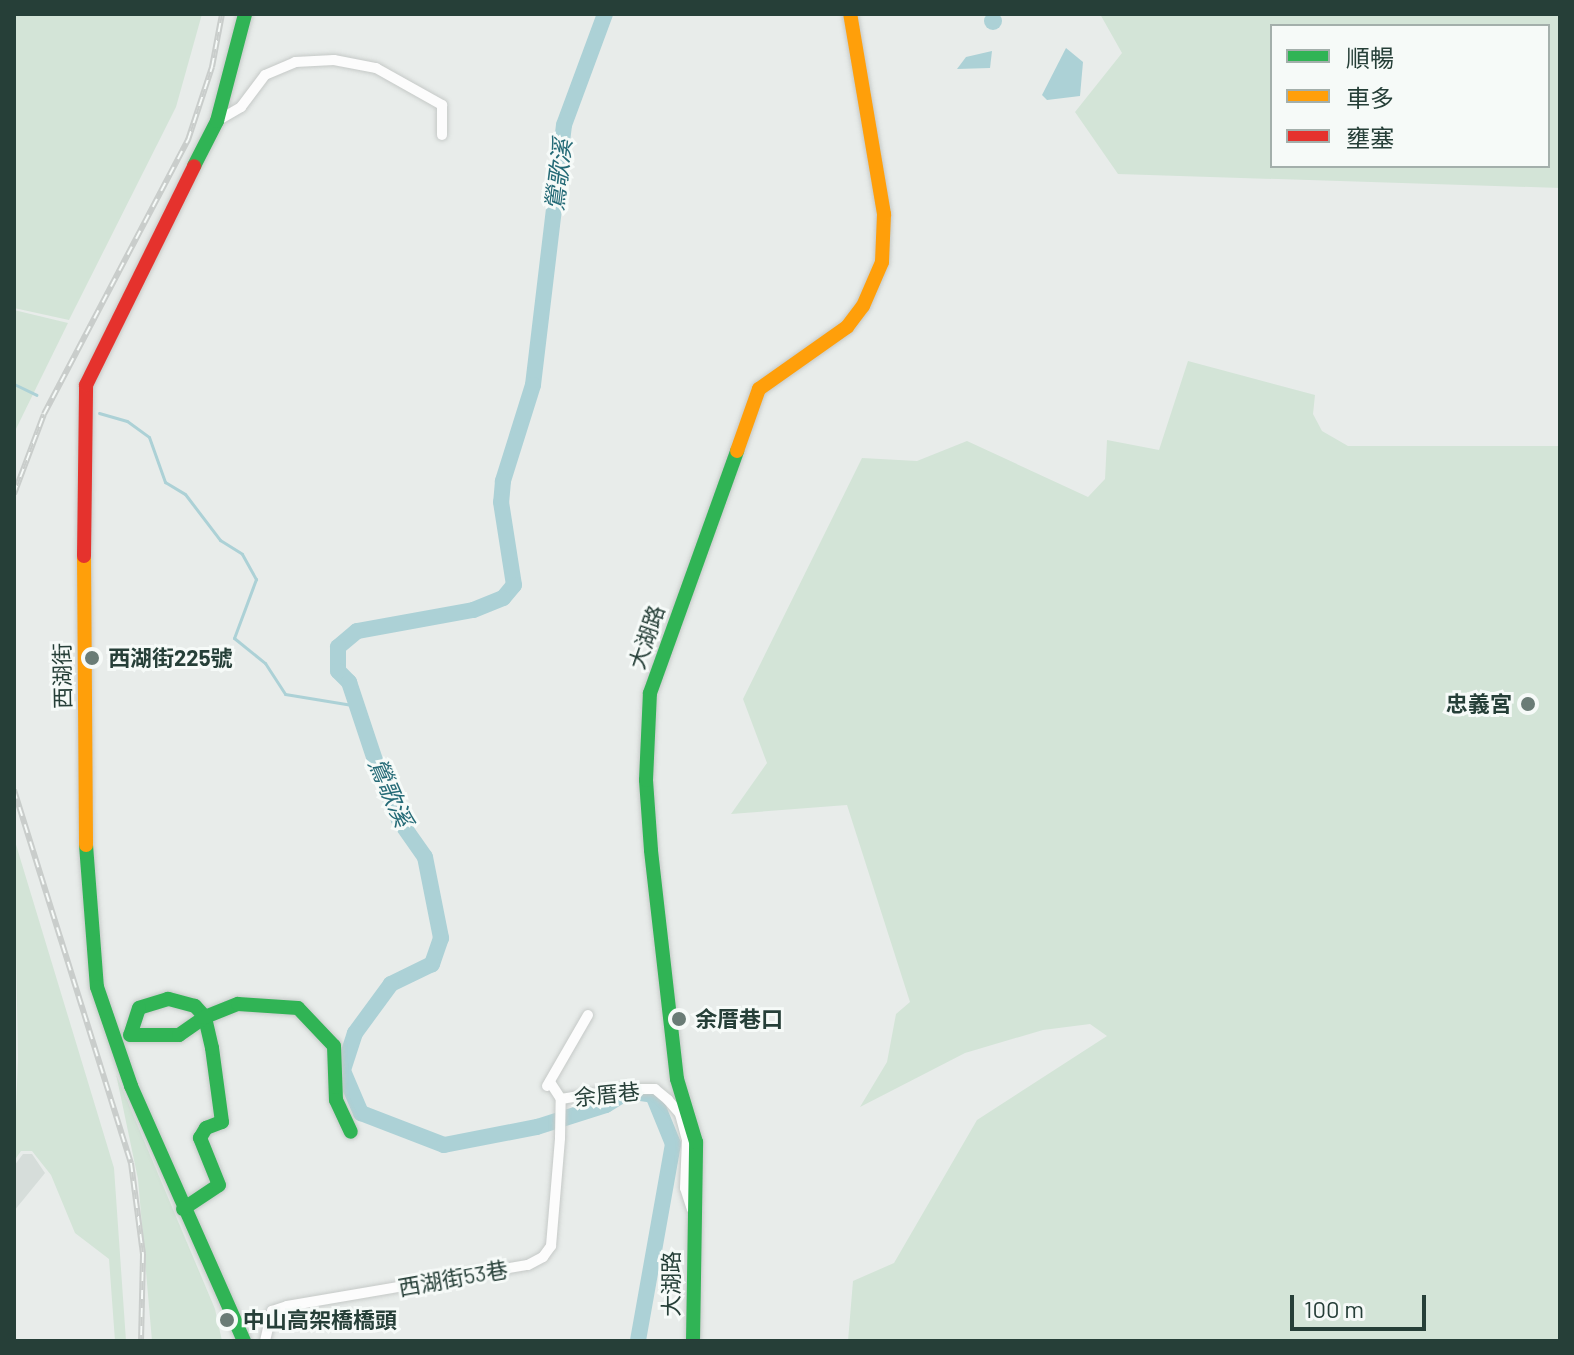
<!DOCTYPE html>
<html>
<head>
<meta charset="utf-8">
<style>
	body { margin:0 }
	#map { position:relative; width:1574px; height:1355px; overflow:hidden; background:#e8ecea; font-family:Barlow,"Noto Sans TC",sans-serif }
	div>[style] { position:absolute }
	.built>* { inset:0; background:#d6ddda }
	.green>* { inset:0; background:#d3e4d7 }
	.water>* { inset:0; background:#acd1d6 }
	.round { border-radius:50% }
	.stream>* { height:3px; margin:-1.5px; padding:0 1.5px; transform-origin:1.5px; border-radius:1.5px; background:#acd1d6 }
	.river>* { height:16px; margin:-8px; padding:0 8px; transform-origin:8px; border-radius:8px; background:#acd1d6 }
	.roads { filter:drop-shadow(0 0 2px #c5c9c7) drop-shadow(0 0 2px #c5c9c7) }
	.street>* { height:10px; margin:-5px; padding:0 5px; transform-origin:5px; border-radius:5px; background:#fcfcfc }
	.fast>* { height:14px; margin:-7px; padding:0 7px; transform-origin:7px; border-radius:7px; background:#30b455 }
	.slow>* { height:14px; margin:-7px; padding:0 7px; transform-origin:7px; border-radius:7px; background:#ff9f0a }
	.jam>* { height:14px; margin:-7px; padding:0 7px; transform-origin:7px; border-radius:7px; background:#e5322d }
	.rail>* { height:6px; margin-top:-3px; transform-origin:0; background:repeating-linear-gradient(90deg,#f6faf8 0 9px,#c9cdcb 0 18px); box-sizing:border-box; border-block:2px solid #c9cdcb }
	.dots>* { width:22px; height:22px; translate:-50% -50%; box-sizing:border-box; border:4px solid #f6faf8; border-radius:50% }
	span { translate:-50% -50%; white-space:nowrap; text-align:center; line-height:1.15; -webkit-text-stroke:6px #f6faf8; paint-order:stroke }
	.street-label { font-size:22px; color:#263f38 }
	.poi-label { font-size:22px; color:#263f38; font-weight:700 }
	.left { translate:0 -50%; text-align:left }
	.right { translate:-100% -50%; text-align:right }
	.water-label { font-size:24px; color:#246a76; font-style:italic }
	.frame { position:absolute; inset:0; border:16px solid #263f38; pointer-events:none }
	.legend { position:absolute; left:1270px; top:24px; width:280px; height:144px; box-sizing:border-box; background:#f6faf8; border:2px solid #a3afab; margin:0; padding:10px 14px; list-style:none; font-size:24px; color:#263f38 }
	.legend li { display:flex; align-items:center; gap:16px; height:40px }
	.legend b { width:40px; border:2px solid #a3afab }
	.scale { position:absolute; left:1290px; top:1295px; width:136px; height:36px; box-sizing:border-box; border:4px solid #263f38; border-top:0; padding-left:10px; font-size:24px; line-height:28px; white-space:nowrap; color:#263f38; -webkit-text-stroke:6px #f6faf8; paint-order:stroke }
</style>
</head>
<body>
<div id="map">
	<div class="built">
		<i style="clip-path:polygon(23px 1154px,32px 1154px,45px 1173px,14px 1211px,14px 1166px)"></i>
	</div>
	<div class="green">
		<i style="clip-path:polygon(14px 14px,202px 14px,176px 107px,69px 320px,14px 308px)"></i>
		<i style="clip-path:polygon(evenodd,1100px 14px,1560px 14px,1560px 188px,1118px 174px,1075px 112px,1122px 53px,1100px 14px,1272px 26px,1548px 26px,1548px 166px,1272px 166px,1272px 26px)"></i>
		<i style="clip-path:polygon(14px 310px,68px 323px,14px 433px)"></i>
		<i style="clip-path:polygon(1188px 361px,1315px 395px,1313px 414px,1322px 431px,1348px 446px,1560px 446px,1560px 1341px,848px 1341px,853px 1281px,894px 1263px,977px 1120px,1107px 1036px,1090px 1024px,1043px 1030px,965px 1053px,860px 1107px,887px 1062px,896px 1014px,910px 1002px,847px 805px,731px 814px,767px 763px,743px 699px,862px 458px,917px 461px,967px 441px,1088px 497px,1105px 479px,1107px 440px,1159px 450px)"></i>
		<i style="clip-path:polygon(14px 838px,114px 1168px,126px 1341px,115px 1341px,109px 1259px,75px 1233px,51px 1175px,32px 1151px,21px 1151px,14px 1161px,18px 1058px)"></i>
		<i style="clip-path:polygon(116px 1074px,215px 1309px,222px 1341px,152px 1341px,138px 1179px)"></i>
	</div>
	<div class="water">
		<i class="round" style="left:984px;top:12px;width:18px;height:18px"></i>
		<i style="clip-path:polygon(1066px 48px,1083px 62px,1080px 96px,1047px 100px,1042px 95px)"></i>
		<i style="clip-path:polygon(992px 51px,990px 68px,957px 69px,966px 57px)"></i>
	</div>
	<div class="stream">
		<i style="left:14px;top:384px;width:25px;rotate:26deg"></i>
		<i style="left:99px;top:413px;width:29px;rotate:16deg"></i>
		<i style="left:127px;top:421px;width:27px;rotate:36deg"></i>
		<i style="left:149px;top:437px;width:48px;rotate:70.4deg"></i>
		<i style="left:165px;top:482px;width:23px;rotate:31deg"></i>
		<i style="left:185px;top:494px;width:58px;rotate:52.7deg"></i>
		<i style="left:220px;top:540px;width:26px;rotate:32deg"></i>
		<i style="left:242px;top:554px;width:29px;rotate:61deg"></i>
		<i style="left:256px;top:579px;width:63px;rotate:110.4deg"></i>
		<i style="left:234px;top:638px;width:40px;rotate:39deg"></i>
		<i style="left:265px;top:663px;width:37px;rotate:57deg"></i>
		<i style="left:285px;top:694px;width:74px;rotate:9.3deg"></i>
	</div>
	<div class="river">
		<i style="left:605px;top:14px;width:118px;rotate:110.3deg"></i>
		<i style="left:564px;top:125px;width:262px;rotate:96.8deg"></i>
		<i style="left:533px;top:385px;width:101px;rotate:107.4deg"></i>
		<i style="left:503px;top:481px;width:21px;rotate:95deg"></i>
		<i style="left:501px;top:502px;width:84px;rotate:81.1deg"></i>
		<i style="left:514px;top:585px;width:17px;rotate:130deg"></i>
		<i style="left:503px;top:598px;width:32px;rotate:158deg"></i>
		<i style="left:473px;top:610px;width:118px;rotate:169.7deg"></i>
		<i style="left:357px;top:631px;width:25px;rotate:140deg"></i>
		<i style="left:338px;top:647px;width:24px;rotate:90deg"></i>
		<i style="left:338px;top:671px;width:16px;rotate:45deg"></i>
		<i style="left:349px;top:682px;width:95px;rotate:71.6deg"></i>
		<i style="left:379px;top:772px;width:52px;rotate:67.4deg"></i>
		<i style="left:399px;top:820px;width:45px;rotate:54.9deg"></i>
		<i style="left:425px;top:857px;width:83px;rotate:78.8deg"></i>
		<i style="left:441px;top:938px;width:28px;rotate:109deg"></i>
		<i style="left:432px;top:964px;width:46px;rotate:154deg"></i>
		<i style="left:391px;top:984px;width:61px;rotate:126.3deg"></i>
		<i style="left:355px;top:1033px;width:40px;rotate:108deg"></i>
		<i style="left:343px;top:1071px;width:46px;rotate:66.8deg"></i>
		<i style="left:361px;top:1113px;width:89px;rotate:21.1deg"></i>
		<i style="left:444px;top:1145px;width:95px;rotate:-11deg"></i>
		<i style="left:537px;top:1127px;width:72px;rotate:-17.7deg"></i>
		<i style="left:606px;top:1105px;width:26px;rotate:-32deg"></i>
		<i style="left:628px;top:1091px;width:25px;rotate:9deg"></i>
		<i style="left:653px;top:1095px;width:53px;rotate:67.8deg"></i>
		<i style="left:673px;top:1144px;width:200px;rotate:100.1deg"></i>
	</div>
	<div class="roads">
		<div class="street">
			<i style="left:217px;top:121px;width:28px;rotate:-30deg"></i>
			<i style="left:241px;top:107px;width:40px;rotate:-53deg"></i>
			<i style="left:265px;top:75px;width:33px;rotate:-23deg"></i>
			<i style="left:295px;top:62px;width:39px;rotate:-3deg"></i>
			<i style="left:334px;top:60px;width:43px;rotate:10.8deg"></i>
			<i style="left:376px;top:68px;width:76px;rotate:29.3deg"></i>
			<i style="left:442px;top:105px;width:30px;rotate:90deg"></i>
			<i style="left:547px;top:1086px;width:82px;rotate:-60deg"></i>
			<i style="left:561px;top:1099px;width:63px;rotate:-9.2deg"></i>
			<i style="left:623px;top:1089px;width:32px"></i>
			<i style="left:655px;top:1089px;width:17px;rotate:40deg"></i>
			<i style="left:668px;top:1100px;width:18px;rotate:49deg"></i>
			<i style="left:680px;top:1114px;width:27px;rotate:75deg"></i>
			<i style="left:687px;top:1140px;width:48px;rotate:92.4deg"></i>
			<i style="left:685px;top:1188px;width:22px;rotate:72deg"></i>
			<i style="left:265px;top:1341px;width:31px;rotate:-77deg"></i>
			<i style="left:272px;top:1311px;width:16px;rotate:-18deg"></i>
			<i style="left:287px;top:1306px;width:244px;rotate:-9.7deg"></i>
			<i style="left:528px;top:1265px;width:17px;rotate:-28deg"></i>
			<i style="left:543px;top:1257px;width:14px;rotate:-54deg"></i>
			<i style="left:551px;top:1246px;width:108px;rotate:-85.2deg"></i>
			<i style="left:560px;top:1138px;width:39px;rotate:-89deg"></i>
			<i style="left:561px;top:1099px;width:20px;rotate:-123deg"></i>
		</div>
		<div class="fast">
			<i style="left:194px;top:166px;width:51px;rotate:-62.9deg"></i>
			<i style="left:217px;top:121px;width:111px;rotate:-75.3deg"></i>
			<i style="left:86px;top:845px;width:142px;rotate:85.6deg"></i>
			<i style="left:97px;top:987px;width:105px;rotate:71deg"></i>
			<i style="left:131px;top:1086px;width:279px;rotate:66.1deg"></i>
			<i style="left:183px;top:1209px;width:43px;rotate:-33.7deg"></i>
			<i style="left:219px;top:1185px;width:51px;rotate:-112deg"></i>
			<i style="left:200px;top:1138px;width:12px;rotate:-59deg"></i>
			<i style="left:206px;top:1128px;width:17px;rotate:-21deg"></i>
			<i style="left:222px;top:1122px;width:75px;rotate:-97.7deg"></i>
			<i style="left:212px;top:1048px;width:32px;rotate:-103deg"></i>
			<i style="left:205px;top:1017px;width:15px;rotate:-132deg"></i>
			<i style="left:195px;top:1006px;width:28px;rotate:-165deg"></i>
			<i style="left:168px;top:999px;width:30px;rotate:163deg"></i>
			<i style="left:139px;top:1008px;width:28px;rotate:108deg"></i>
			<i style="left:130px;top:1035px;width:49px"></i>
			<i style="left:179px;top:1035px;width:32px;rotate:-35deg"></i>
			<i style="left:205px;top:1017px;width:35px;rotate:-22deg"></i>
			<i style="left:238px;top:1004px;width:60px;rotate:3.8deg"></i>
			<i style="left:298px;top:1008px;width:52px;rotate:46.5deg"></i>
			<i style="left:334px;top:1046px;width:54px;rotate:87.9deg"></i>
			<i style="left:336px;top:1100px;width:35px;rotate:65deg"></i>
			<i style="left:693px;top:1341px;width:199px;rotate:-89.1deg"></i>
			<i style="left:696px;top:1142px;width:66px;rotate:-106.8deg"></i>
			<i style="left:677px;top:1079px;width:230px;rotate:-96.5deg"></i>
			<i style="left:651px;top:850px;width:70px;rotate:-94.1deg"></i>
			<i style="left:646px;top:780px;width:87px;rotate:-87.4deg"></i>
			<i style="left:650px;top:693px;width:257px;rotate:-70.2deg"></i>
		</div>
		<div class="slow">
			<i style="left:737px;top:451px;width:66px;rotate:-70.5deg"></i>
			<i style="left:759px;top:389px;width:108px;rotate:-35.2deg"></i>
			<i style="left:847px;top:327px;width:26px;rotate:-53deg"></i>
			<i style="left:863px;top:306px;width:48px;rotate:-66.6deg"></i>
			<i style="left:882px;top:262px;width:48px;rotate:-87.6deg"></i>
			<i style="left:884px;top:214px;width:203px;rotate:-99.6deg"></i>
			<i style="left:84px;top:556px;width:289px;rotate:89.6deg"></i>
		</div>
		<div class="jam">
			<i style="left:84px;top:556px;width:171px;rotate:-89.3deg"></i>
			<i style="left:86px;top:385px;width:244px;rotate:-63.7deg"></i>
		</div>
	</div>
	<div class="rail">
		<i style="left:14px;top:494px;width:85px;rotate:-69.4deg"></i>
		<i style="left:44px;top:414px;width:310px;rotate:-62.3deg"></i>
		<i style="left:188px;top:140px;width:77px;rotate:-71.8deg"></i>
		<i style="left:212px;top:67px;width:54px;rotate:-79.3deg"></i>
		<i style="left:14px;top:790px;width:391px;rotate:72.6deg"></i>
		<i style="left:131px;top:1163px;width:92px;rotate:82.5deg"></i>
		<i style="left:143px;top:1254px;width:87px;rotate:91.3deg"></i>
	</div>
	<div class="dots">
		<i style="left:92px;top:658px;background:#6a7c76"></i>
		<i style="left:1528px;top:704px;background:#6a7c76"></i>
		<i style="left:679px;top:1019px;background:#6a7c76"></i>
		<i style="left:227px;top:1320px;background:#6a7c76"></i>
	</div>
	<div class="street-label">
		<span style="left:646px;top:637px;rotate:-71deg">大湖路</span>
		<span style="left:62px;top:676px;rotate:-91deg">西湖街</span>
		<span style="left:607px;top:1094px;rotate:-6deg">余厝巷</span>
		<span style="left:453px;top:1278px;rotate:-10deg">西湖街53巷</span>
		<span style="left:671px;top:1284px;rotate:-90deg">大湖路</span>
	</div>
	<div class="poi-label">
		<span class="left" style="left:108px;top:658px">西湖街225號</span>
		<span class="right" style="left:1512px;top:704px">忠義宮</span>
		<span class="left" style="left:695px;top:1019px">余厝巷口</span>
		<span class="left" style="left:243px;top:1320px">中山高架橋橋頭</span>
	</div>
	<div class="water-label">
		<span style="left:558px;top:175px;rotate:-83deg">鶯歌溪</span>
		<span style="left:391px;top:792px;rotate:66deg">鶯歌溪</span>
	</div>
	<div class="frame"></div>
	<ul class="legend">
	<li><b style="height:10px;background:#30b455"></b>順暢</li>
	<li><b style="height:10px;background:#ff9f0a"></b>車多</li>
	<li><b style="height:10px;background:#e5322d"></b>壅塞</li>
	</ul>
	<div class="scale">100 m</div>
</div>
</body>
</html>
